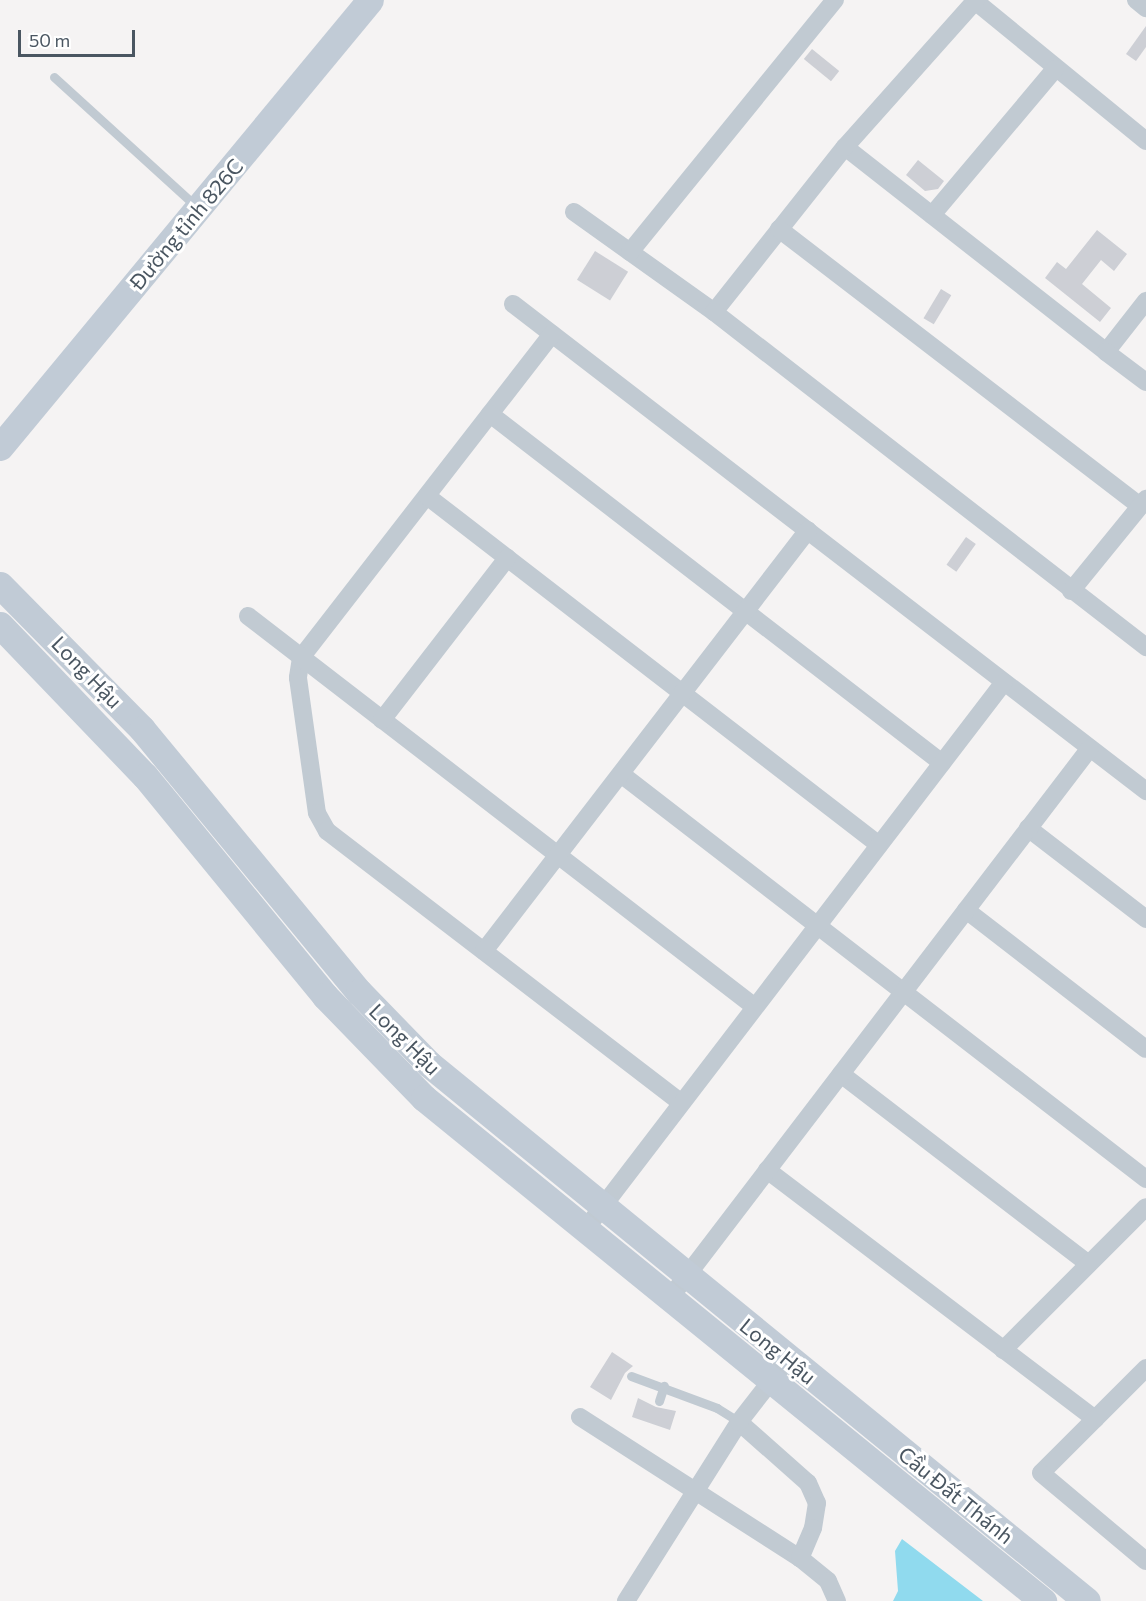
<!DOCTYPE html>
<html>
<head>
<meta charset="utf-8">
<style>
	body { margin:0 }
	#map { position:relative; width:1146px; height:1601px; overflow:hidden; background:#f5f3f3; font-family:Commissioner,sans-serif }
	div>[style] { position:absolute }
	.water>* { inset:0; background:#90daee }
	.building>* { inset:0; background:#cdcfd5; transform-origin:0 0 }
	.lane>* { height:9px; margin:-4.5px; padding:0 4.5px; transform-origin:4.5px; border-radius:4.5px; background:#c1cad2 }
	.street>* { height:18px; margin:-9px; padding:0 9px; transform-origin:9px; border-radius:9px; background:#c1cad2 }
	.secondary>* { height:27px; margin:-13.5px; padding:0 13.5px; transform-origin:13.5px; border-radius:13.5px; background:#c1cbd6 }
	span { translate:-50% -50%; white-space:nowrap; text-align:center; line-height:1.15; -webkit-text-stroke:6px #fff; paint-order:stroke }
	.street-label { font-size:21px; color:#4a5661 }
	.scale { position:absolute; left:18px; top:30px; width:117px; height:27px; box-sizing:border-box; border:3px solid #4a5661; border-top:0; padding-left:8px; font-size:18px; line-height:21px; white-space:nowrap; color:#4a5661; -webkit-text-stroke:4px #fff; paint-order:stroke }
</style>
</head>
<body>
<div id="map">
	<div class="water">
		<i style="clip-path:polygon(902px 1539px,983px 1601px,893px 1601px,898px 1591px,895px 1551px)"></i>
	</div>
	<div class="building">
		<i style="clip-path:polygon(1146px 26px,1146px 47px,1136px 61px,1126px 54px)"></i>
		<i style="left:812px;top:49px;width:35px;height:13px;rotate:39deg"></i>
		<i style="clip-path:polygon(918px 160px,944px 181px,938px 189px,925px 191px,906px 175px)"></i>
		<i style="clip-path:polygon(1097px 230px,1127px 254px,1114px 271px,1101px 260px,1082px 284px,1111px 308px,1100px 322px,1045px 278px,1057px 262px,1066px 269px)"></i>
		<i style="left:595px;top:251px;width:39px;height:34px;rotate:32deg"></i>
		<i style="left:941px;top:289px;width:12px;height:34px;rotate:31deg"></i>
		<i style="left:966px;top:537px;width:12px;height:34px;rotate:35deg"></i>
		<i style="clip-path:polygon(612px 1352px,633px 1366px,625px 1373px,611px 1400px,590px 1387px)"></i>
		<i style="clip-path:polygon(638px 1398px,656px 1407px,676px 1411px,670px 1430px,632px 1417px)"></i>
	</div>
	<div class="lane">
		<i style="left:54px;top:77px;width:192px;rotate:42.3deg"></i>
		<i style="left:631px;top:1376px;width:92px;rotate:20.4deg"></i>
		<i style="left:717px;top:1408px;width:26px;rotate:32deg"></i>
		<i style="left:659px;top:1401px;width:16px;rotate:-72deg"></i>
	</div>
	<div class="street">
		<i style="left:1136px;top:0;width:13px;rotate:39deg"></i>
		<i style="left:975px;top:1px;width:221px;rotate:39.3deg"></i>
		<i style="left:845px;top:147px;width:332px;rotate:38.1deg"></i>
		<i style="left:1106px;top:352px;width:65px;rotate:-51.9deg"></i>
		<i style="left:574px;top:212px;width:172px;rotate:35.5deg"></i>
		<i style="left:714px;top:312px;width:211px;rotate:-51.6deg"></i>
		<i style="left:845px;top:147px;width:197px;rotate:-48.3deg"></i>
		<i style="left:932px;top:215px;width:191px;rotate:-49.9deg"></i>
		<i style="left:779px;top:229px;width:455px;rotate:37.5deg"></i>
		<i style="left:630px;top:252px;width:325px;rotate:-50.9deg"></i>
		<i style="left:513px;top:304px;width:799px;rotate:37.57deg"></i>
		<i style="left:714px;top:312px;width:547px;rotate:37.79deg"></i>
		<i style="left:552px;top:334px;width:410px;rotate:127.8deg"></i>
		<i style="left:301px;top:658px;width:20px;rotate:99deg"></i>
		<i style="left:298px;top:678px;width:136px;rotate:82deg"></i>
		<i style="left:317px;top:813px;width:21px;rotate:61deg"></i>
		<i style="left:327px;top:831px;width:446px;rotate:37.5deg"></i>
		<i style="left:1106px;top:352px;width:50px;rotate:36.9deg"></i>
		<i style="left:490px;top:414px;width:571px;rotate:37.67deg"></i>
		<i style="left:427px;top:496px;width:571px;rotate:37.67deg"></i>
		<i style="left:1071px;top:591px;width:119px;rotate:-50.8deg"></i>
		<i style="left:248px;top:616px;width:640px;rotate:37.64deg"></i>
		<i style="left:382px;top:720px;width:205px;rotate:-52.3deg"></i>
		<i style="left:621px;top:774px;width:663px;rotate:37.65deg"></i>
		<i style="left:1028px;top:828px;width:149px;rotate:37.6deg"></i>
		<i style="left:966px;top:910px;width:227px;rotate:37.7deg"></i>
		<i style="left:484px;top:951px;width:531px;rotate:-52.42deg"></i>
		<i style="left:841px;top:1074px;width:312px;rotate:37.5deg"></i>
		<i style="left:767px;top:1170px;width:412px;rotate:37.2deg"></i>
		<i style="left:584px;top:1231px;width:691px;rotate:-52.58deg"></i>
		<i style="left:669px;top:1299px;width:693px;rotate:-52.62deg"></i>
		<i style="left:1003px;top:1350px;width:202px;rotate:-45deg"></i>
		<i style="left:1146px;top:1368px;width:148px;rotate:135deg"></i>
		<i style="left:1041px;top:1473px;width:137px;rotate:40deg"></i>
		<i style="left:580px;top:1417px;width:261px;rotate:32.7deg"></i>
		<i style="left:739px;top:1422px;width:92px;rotate:41.5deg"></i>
		<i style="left:808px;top:1483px;width:22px;rotate:66deg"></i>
		<i style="left:817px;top:1503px;width:25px;rotate:99deg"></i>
		<i style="left:813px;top:1528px;width:33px;rotate:113deg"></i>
		<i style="left:800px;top:1558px;width:36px;rotate:39deg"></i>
		<i style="left:828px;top:1581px;width:22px;rotate:66deg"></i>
		<i style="left:626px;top:1601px;width:212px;rotate:-57.7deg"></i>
		<i style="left:739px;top:1422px;width:80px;rotate:-52.1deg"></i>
	</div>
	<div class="secondary">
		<i style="left:0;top:447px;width:580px;rotate:-50.38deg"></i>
		<i style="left:0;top:585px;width:202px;rotate:45.4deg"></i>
		<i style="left:142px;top:729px;width:341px;rotate:50.5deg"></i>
		<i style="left:359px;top:992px;width:100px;rotate:45.8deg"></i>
		<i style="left:429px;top:1064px;width:849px;rotate:39.22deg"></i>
		<i style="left:0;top:625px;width:209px;rotate:46.2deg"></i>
		<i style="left:145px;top:776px;width:284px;rotate:50.7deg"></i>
		<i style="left:325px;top:996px;width:142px;rotate:45.9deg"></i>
		<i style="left:424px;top:1098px;width:798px;rotate:39.1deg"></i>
	</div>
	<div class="street-label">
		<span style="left:186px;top:224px;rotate:-50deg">Đường tỉnh 826C</span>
		<span style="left:87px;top:672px;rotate:46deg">Long Hậu</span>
		<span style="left:405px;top:1039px;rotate:45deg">Long Hậu</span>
		<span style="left:778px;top:1351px;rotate:39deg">Long Hậu</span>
		<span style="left:956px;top:1495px;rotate:39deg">Cầu Đất Thánh</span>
	</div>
	<div class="scale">50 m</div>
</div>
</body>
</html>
